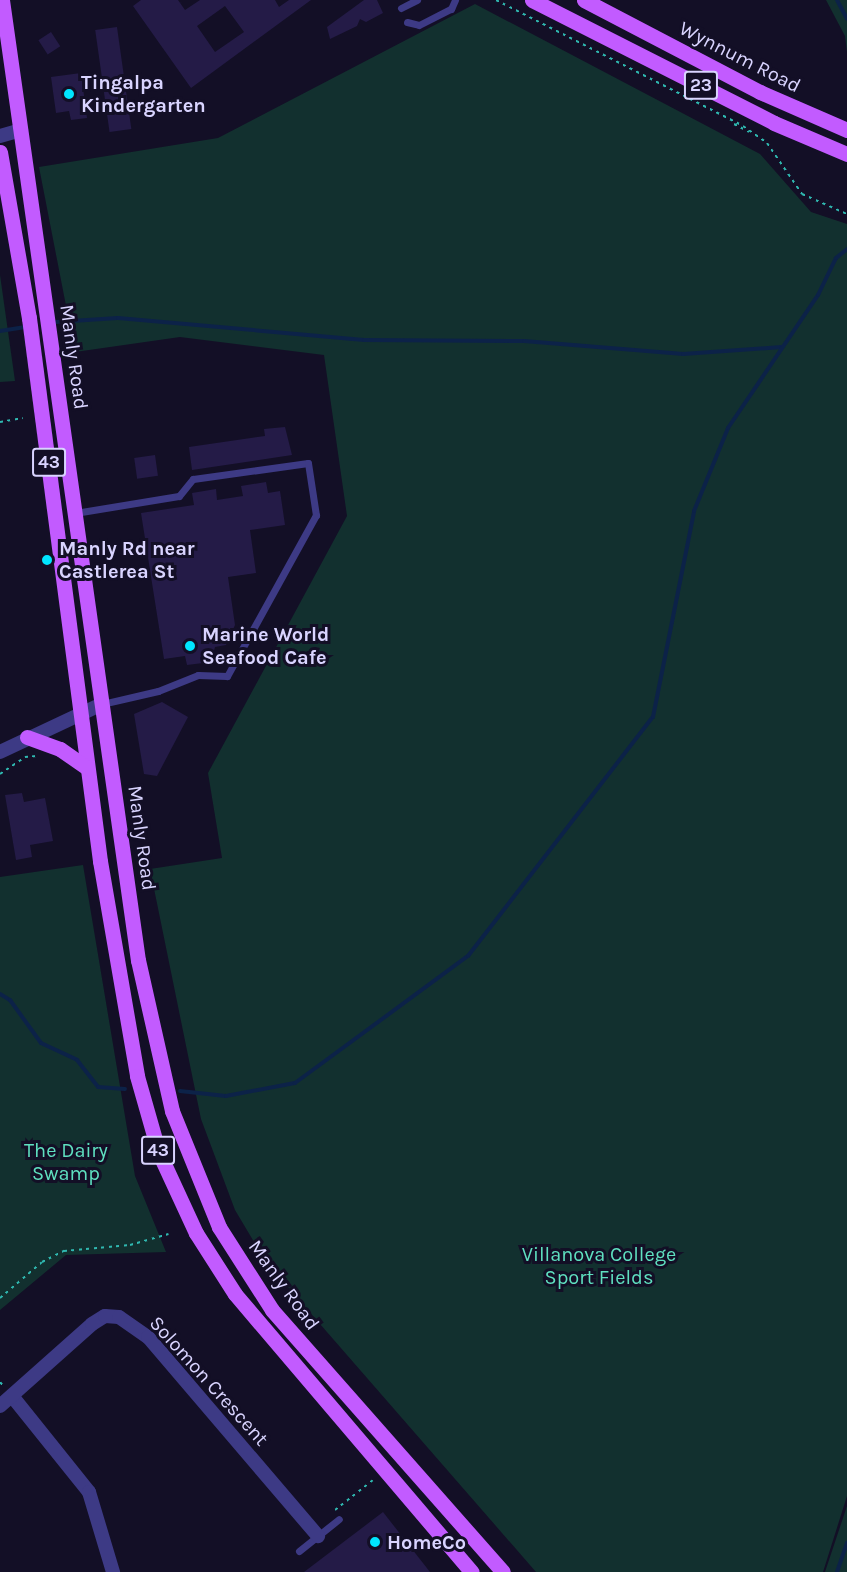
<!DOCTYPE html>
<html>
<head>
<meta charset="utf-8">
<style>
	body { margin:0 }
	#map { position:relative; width:847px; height:1572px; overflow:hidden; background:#130f26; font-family:Karla,sans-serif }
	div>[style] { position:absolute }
	.green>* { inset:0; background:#12302f }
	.stream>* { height:4px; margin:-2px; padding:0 2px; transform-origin:2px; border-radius:2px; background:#0c2248 }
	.building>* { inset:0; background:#241b47; transform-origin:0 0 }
	.path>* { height:2px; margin-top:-1px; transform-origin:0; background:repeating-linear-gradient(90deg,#2fb8b0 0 3px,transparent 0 7.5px) }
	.lane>* { height:7px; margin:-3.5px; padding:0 3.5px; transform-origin:3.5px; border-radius:3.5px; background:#3d3a85 }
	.street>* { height:14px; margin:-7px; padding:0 7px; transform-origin:7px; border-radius:7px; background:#3d3a85 }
	.primary>* { height:15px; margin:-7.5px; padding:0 7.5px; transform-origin:7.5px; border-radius:7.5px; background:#c25bff }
	.dots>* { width:16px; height:16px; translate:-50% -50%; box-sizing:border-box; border:3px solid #130f26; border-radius:50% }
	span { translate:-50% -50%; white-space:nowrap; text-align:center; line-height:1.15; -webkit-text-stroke:6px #130f26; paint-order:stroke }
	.shield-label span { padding:2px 4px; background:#130f26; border:2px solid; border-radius:4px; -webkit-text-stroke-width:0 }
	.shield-label { font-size:18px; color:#d9d4ff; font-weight:700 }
	.street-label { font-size:20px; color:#d9d4ff }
	.poi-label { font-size:20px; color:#d9d4ff; font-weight:700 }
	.left { translate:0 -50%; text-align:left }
	.park-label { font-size:20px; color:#5fe0c0 }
</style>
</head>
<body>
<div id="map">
	<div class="green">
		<i style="clip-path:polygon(826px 0,847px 0,847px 52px,845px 36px)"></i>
		<i style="clip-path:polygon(475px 4px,760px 154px,811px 212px,847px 224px,847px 1496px,823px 1572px,536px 1572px,266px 1262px,235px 1210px,201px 1119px,150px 869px,222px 858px,208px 773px,347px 516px,324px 355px,180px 337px,75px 352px,39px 167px,218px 138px)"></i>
		<i style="clip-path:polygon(0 275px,15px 381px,0 382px)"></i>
		<i style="clip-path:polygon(83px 865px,135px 1176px,166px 1252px,66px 1255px,0 1310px,0 877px)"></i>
		<i style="clip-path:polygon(847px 1506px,847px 1572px,825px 1572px)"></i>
	</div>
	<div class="stream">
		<i style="left:837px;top:0;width:21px;rotate:62deg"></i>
		<i style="left:56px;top:322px;width:62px;rotate:-3.7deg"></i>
		<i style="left:118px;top:318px;width:247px;rotate:5.1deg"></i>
		<i style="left:364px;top:340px;width:160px;rotate:0.4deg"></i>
		<i style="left:524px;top:341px;width:160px;rotate:4.7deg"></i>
		<i style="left:683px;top:354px;width:99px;rotate:-4deg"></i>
		<i style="left:0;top:331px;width:24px;rotate:-9deg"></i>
		<i style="left:0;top:994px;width:12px;rotate:31deg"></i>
		<i style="left:10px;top:1000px;width:53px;rotate:54.2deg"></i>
		<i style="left:41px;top:1043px;width:40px;rotate:25deg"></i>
		<i style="left:77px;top:1060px;width:34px;rotate:52deg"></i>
		<i style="left:98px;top:1087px;width:27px;rotate:4deg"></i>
		<i style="left:180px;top:1091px;width:46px;rotate:6.2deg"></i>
		<i style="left:226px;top:1096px;width:70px;rotate:-10.7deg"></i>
		<i style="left:295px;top:1083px;width:215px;rotate:-36.3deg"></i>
		<i style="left:468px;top:956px;width:302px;rotate:-52.3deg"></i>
		<i style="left:653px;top:717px;width:210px;rotate:-78.7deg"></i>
		<i style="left:694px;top:511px;width:90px;rotate:-67.7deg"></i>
		<i style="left:728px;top:428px;width:161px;rotate:-55.9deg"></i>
		<i style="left:818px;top:295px;width:41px;rotate:-64.1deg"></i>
		<i style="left:836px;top:258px;width:14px;rotate:-39deg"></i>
		<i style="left:837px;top:1572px;width:31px;rotate:-71deg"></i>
	</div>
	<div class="building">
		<i style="clip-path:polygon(evenodd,141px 0,178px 0,185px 10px,200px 0,275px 0,279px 7px,289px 0,311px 0,191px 88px,133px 6px,141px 0,225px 6px,244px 32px,215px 52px,197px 26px,225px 6px)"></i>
		<i style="clip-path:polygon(364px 0,377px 0,383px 13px,366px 22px,360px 19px,357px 26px,330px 39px,327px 27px)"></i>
		<i style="left:117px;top:27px;width:103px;height:22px;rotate:82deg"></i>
		<i style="left:51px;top:32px;width:17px;height:15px;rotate:57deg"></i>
		<i style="clip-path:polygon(81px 73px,87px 118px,71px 120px,69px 111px,56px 113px,51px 77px)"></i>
		<i style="clip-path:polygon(285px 427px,292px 455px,192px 470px,189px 447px,265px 436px,264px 429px)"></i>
		<i style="left:155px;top:455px;width:21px;height:21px;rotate:82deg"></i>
		<i style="clip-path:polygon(266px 482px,268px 493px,280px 491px,285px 525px,250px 530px,256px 573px,228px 577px,235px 625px,226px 645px,215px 647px,211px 662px,187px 665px,185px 656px,164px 659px,141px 513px,194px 505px,192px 493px,216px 489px,217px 500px,243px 496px,241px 486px)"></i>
		<i style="clip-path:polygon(162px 702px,188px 717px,157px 776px,144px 774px,134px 714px)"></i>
		<i style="clip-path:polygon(22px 793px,24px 802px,45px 798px,53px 841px,30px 845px,32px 857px,16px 860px,5px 795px)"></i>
		<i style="clip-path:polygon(383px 1512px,430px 1572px,304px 1572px)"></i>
	</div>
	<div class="path">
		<i style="left:496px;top:0;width:277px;rotate:27deg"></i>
		<i style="left:743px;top:126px;width:29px;rotate:35deg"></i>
		<i style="left:767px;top:143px;width:62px;rotate:55.5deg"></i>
		<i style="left:802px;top:194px;width:49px;rotate:24deg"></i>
		<i style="left:734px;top:124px;width:17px;rotate:28deg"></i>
		<i style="left:0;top:422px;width:23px;rotate:-10deg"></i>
		<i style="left:0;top:774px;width:30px;rotate:-34deg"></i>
		<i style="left:25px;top:757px;width:12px;rotate:-5deg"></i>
		<i style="left:0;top:1298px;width:55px;rotate:-40.6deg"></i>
		<i style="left:42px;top:1262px;width:25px;rotate:-27deg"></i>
		<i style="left:64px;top:1251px;width:66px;rotate:-5.2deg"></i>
		<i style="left:130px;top:1245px;width:40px;rotate:-16deg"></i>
		<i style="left:0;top:1382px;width:6px;rotate:51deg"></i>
		<i style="left:335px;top:1510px;width:48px;rotate:-38.3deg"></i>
	</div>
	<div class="lane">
		<i style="left:401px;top:8px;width:18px;rotate:-27deg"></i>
		<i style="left:407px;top:22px;width:12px;rotate:14deg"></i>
		<i style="left:419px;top:25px;width:36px;rotate:-27deg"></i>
		<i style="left:451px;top:9px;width:10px;rotate:-66deg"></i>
		<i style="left:75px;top:513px;width:105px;rotate:-9.3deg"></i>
		<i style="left:179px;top:496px;width:22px;rotate:-51deg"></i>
		<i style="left:193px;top:479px;width:116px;rotate:-7.9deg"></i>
		<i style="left:308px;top:463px;width:53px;rotate:81.3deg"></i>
		<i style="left:316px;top:515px;width:184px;rotate:118.9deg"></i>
		<i style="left:227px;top:676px;width:29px;rotate:-178deg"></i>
		<i style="left:198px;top:675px;width:43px;rotate:158.2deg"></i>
		<i style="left:158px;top:691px;width:57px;rotate:166.9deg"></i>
		<i style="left:299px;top:1551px;width:51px;rotate:-38.7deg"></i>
	</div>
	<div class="street">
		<i style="left:0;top:136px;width:22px;rotate:-16deg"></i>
		<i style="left:0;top:752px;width:113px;rotate:-25.2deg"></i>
		<i style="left:12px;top:1396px;width:123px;rotate:51.3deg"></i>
		<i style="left:89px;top:1492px;width:84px;rotate:73.3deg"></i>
		<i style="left:0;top:1406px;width:123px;rotate:-41.7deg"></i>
		<i style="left:92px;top:1324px;width:15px;rotate:-32deg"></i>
		<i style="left:105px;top:1316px;width:14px;rotate:4deg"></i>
		<i style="left:119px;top:1317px;width:35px;rotate:35deg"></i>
		<i style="left:148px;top:1337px;width:262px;rotate:49.5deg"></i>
	</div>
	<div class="primary">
		<i style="left:2px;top:0;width:970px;rotate:81.94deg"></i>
		<i style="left:138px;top:960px;width:155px;rotate:77.3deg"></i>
		<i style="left:172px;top:1111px;width:125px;rotate:67.9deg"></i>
		<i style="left:219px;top:1227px;width:98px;rotate:57.4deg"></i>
		<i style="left:272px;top:1310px;width:349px;rotate:48.6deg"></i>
		<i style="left:532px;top:0;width:271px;rotate:26.9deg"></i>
		<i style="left:774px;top:123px;width:79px;rotate:23deg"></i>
		<i style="left:584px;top:0;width:199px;rotate:27.6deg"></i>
		<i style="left:760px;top:92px;width:95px;rotate:23.6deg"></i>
		<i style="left:0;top:152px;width:169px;rotate:80.1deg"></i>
		<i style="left:29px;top:318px;width:548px;rotate:82.55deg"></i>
		<i style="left:100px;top:861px;width:218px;rotate:80.2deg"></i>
		<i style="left:137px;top:1076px;width:80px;rotate:74.1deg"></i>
		<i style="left:159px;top:1153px;width:88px;rotate:65.2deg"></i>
		<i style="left:196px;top:1233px;width:72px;rotate:57.4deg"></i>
		<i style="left:235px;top:1294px;width:365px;rotate:49.6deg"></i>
		<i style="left:27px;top:737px;width:35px;rotate:20deg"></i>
		<i style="left:60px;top:749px;width:33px;rotate:35deg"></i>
	</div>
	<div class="dots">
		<i style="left:69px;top:94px;background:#00e5ff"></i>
		<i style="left:47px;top:560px;background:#00e5ff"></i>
		<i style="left:190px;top:646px;background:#00e5ff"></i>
		<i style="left:375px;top:1542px;background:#00e5ff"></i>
	</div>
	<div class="shield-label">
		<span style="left:701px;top:85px">23</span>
		<span style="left:49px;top:462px">43</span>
		<span style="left:158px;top:1150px">43</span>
	</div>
	<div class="street-label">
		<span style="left:740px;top:57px;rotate:27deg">Wynnum Road</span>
		<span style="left:74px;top:357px;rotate:82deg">Manly Road</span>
		<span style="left:142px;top:838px;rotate:82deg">Manly Road</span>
		<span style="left:284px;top:1285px;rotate:54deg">Manly Road</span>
		<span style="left:209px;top:1381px;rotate:48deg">Solomon Crescent</span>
	</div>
	<div class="poi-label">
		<span class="left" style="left:81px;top:94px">Tingalpa<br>Kindergarten</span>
		<span class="left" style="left:59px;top:560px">Manly Rd near<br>Castlerea St</span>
		<span class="left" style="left:202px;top:646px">Marine World<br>Seafood Cafe</span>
		<span class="left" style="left:387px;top:1542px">HomeCo</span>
	</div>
	<div class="park-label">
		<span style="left:66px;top:1162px">The Dairy<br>Swamp</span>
		<span style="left:599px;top:1266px">Villanova College<br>Sport Fields</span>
	</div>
</div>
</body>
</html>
